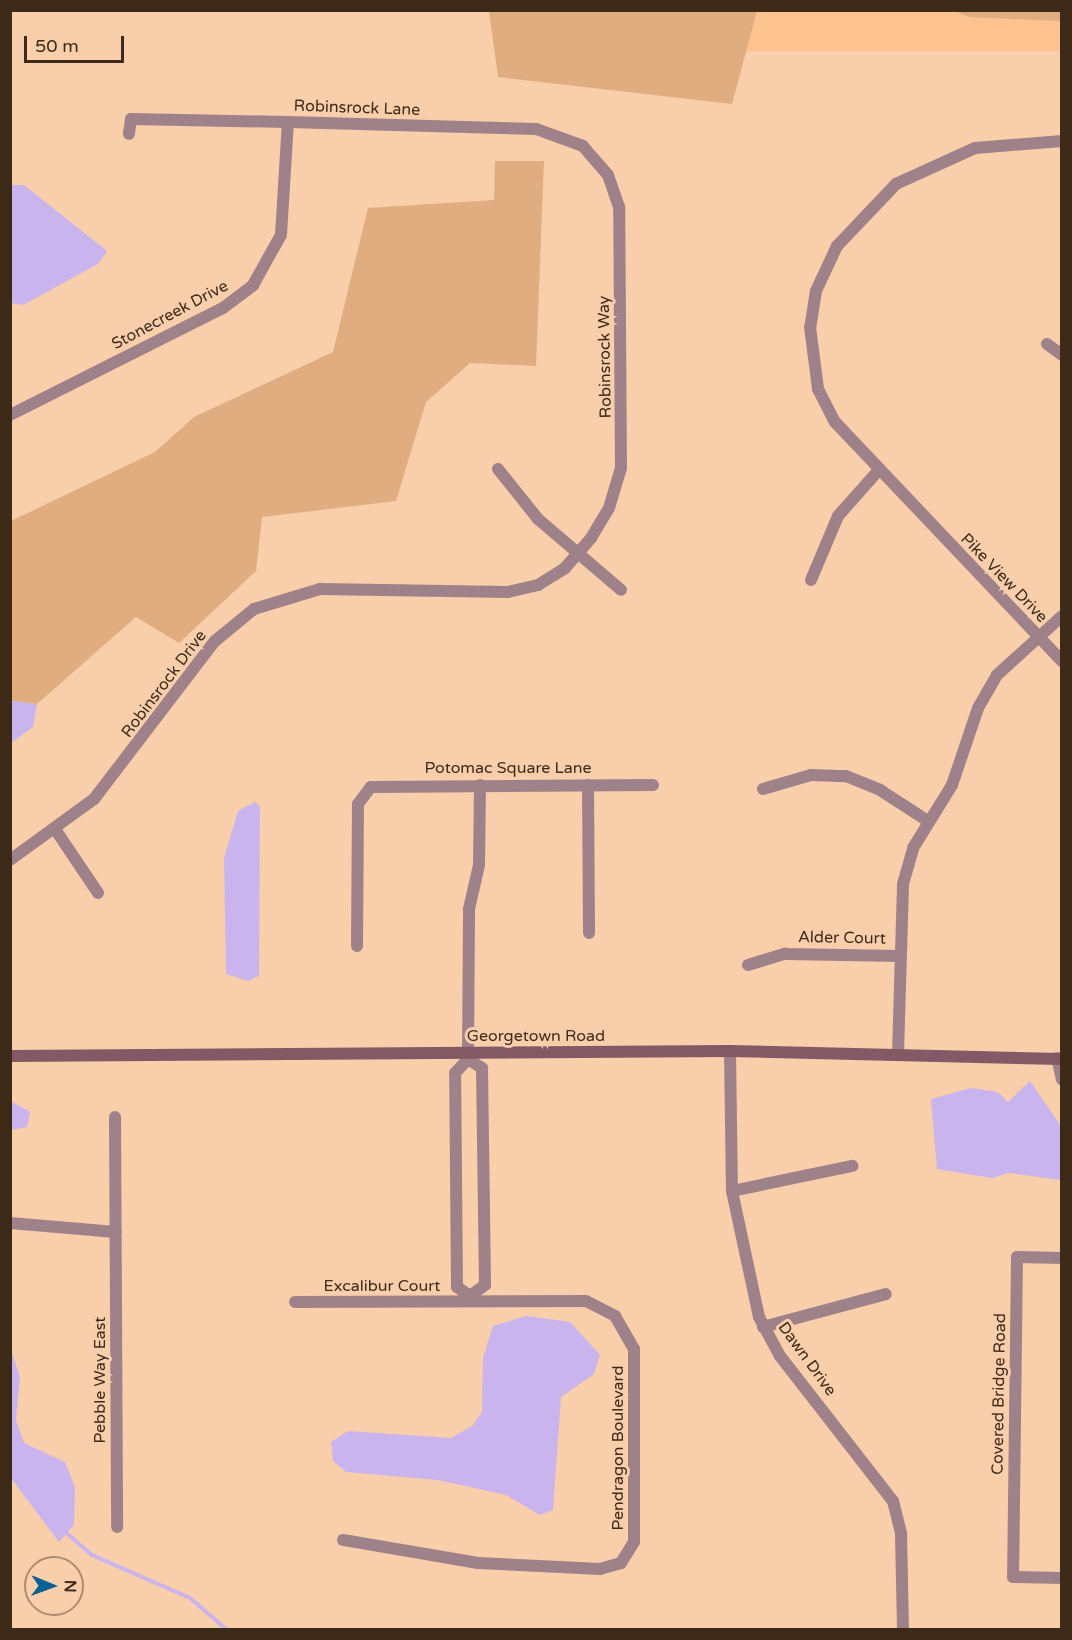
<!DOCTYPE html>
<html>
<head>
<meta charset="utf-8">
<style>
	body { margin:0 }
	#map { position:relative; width:1072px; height:1640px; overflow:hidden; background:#f8ceab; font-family:"Varela Round",sans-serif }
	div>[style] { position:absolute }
	.built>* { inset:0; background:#fcc290; transform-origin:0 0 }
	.green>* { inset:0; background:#e0ad81 }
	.water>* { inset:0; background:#c9b4ee }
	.stream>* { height:4px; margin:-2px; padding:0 2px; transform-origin:2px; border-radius:2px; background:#c9b4ee }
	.minor>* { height:12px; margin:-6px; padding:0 6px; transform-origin:6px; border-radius:6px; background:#9f8289 }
	.secondary>* { height:12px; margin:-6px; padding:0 6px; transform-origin:6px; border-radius:6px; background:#825964 }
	span { translate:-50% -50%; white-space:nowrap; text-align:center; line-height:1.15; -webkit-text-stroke:6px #f8ceab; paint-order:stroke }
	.street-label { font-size:16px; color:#3e2a19 }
	.frame { position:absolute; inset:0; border:12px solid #3e2a19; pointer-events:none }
	.north { position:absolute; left:24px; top:1556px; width:60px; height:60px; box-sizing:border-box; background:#f8ceab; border:2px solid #ae8c71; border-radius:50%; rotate:91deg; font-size:16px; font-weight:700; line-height:24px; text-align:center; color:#3e2a19 }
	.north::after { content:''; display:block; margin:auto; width:21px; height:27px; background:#086192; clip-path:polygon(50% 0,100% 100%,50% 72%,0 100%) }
	.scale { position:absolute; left:24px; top:36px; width:100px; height:27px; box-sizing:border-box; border:3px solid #3e2a19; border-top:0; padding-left:8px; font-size:18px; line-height:21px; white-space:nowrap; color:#3e2a19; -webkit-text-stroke:4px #f8ceab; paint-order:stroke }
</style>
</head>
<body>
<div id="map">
	<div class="built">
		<i style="left:715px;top:11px;width:346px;height:40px"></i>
	</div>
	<div class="green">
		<i style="clip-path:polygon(489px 11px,489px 10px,757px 11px,732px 104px,498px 77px)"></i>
		<i style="clip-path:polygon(955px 11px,1061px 11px,1061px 21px,969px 17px)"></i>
		<i style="clip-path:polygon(495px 161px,544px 161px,536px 366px,470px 363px,426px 402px,396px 501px,262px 517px,256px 571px,179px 643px,136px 617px,37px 704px,11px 701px,11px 521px,155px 452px,194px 417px,333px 352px,368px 208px,494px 200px)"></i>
	</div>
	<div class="water">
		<i style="clip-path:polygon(11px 185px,24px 185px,107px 251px,98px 264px,23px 305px,11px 303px)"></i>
		<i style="clip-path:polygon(11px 701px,37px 704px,33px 727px,11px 743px)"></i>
		<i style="clip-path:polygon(255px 802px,260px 806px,259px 976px,248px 981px,226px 974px,224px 858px,238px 811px)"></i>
		<i style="clip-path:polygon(1030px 1081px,1061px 1126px,1061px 1180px,1009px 1173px,992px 1178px,937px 1169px,931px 1099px,971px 1088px,998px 1092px,1008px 1102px)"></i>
		<i style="clip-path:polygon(11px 1101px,30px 1112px,27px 1127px,11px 1130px)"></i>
		<i style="clip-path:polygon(526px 1316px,570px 1322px,600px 1355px,594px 1374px,561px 1397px,553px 1510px,540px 1515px,506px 1495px,438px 1480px,346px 1472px,333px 1461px,331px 1442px,348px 1431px,451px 1438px,472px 1426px,482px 1412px,483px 1358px,493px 1326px)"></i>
		<i style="clip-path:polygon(11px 1350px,20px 1377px,16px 1420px,24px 1443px,65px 1462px,75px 1487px,74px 1525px,59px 1542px,11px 1478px)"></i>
	</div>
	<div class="stream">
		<i style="left:63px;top:1530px;width:38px;rotate:41deg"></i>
		<i style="left:92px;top:1555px;width:107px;rotate:23.7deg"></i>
		<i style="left:190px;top:1598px;width:49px;rotate:40.9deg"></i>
	</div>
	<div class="minor">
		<i style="left:1062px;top:141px;width:87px;rotate:175.4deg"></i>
		<i style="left:975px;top:148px;width:87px;rotate:155.5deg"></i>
		<i style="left:896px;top:184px;width:86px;rotate:133.6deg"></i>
		<i style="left:837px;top:246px;width:50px;rotate:115deg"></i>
		<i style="left:816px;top:291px;width:36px;rotate:99deg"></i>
		<i style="left:810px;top:327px;width:63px;rotate:82.6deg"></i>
		<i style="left:818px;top:389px;width:37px;rotate:63deg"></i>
		<i style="left:835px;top:422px;width:330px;rotate:46.5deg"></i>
		<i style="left:1047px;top:344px;width:19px;rotate:36deg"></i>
		<i style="left:10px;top:415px;width:238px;rotate:-26.7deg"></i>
		<i style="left:223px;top:308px;width:38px;rotate:-37deg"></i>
		<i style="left:253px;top:285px;width:57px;rotate:-60.8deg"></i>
		<i style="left:281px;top:235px;width:113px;rotate:-86.5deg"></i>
		<i style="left:498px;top:469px;width:64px;rotate:51.3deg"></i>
		<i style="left:538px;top:519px;width:109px;rotate:40.5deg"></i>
		<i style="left:811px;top:580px;width:69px;rotate:-67.1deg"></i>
		<i style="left:838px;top:516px;width:60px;rotate:-48.4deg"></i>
		<i style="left:588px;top:785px;width:148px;rotate:89.6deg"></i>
		<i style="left:763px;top:789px;width:50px;rotate:-16.3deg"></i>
		<i style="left:811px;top:775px;width:35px;rotate:2deg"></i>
		<i style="left:846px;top:776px;width:37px;rotate:22deg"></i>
		<i style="left:880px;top:790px;width:57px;rotate:32.9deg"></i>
		<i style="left:55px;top:829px;width:77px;rotate:56.1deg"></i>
		<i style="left:10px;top:860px;width:104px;rotate:-36deg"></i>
		<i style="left:94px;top:799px;width:199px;rotate:-52.6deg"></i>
		<i style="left:215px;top:641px;width:50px;rotate:-39.4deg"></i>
		<i style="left:254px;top:609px;width:69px;rotate:-16.9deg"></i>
		<i style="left:320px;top:589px;width:188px;rotate:0.9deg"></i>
		<i style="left:508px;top:592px;width:31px;rotate:-13deg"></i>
		<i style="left:538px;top:585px;width:32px;rotate:-32deg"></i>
		<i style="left:565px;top:568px;width:40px;rotate:-49deg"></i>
		<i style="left:591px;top:538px;width:35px;rotate:-59deg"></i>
		<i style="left:609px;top:508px;width:42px;rotate:-73.3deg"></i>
		<i style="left:621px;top:468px;width:261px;rotate:-90.4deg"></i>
		<i style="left:619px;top:207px;width:34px;rotate:-109deg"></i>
		<i style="left:608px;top:175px;width:38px;rotate:-131deg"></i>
		<i style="left:583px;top:146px;width:50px;rotate:-160.1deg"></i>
		<i style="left:536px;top:129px;width:248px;rotate:-178.4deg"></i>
		<i style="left:288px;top:122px;width:157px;rotate:-178.9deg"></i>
		<i style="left:131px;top:119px;width:15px;rotate:98deg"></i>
		<i style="left:357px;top:946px;width:142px;rotate:-89.6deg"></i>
		<i style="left:358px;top:804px;width:21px;rotate:-53deg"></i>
		<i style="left:371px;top:787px;width:282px;rotate:-0.4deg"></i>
		<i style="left:748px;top:965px;width:39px;rotate:-17deg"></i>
		<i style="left:785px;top:954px;width:115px;rotate:1deg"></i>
		<i style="left:730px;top:1051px;width:140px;rotate:89.2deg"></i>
		<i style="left:732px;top:1191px;width:129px;rotate:77.9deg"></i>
		<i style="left:759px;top:1317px;width:44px;rotate:61.7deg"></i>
		<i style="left:780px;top:1356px;width:184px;rotate:52.1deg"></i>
		<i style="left:893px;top:1501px;width:34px;rotate:76deg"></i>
		<i style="left:901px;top:1534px;width:96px;rotate:88.8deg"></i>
		<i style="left:898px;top:1054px;width:170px;rotate:-88.3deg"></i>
		<i style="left:903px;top:884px;width:37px;rotate:-74deg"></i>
		<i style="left:913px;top:848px;width:74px;rotate:-58.2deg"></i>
		<i style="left:952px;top:785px;width:81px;rotate:-71.3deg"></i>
		<i style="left:978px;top:708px;width:38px;rotate:-60deg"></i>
		<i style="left:997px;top:675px;width:88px;rotate:-42.2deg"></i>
		<i style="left:1057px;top:1058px;width:22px;rotate:77deg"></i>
		<i style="left:468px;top:1059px;width:17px;rotate:33deg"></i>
		<i style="left:482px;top:1068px;width:217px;rotate:89.2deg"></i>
		<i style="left:485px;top:1285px;width:19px;rotate:144deg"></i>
		<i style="left:115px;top:1117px;width:410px;rotate:89.7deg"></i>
		<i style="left:732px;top:1191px;width:123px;rotate:-11.8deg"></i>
		<i style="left:10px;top:1223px;width:106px;rotate:4.9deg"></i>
		<i style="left:1062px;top:1258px;width:45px;rotate:-178.7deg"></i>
		<i style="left:1017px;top:1257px;width:320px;rotate:90.7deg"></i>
		<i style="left:1013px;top:1577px;width:49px;rotate:1.2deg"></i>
		<i style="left:470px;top:1296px;width:16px;rotate:-145deg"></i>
		<i style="left:457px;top:1287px;width:214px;rotate:-90.5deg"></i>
		<i style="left:455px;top:1073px;width:19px;rotate:-47deg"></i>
		<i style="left:468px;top:1059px;width:150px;rotate:-89.6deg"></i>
		<i style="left:469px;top:909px;width:45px;rotate:-77.2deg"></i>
		<i style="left:479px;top:865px;width:80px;rotate:-89.3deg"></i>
		<i style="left:295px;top:1302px;width:291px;rotate:-0.2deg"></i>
		<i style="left:586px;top:1301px;width:33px;rotate:27deg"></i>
		<i style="left:615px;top:1316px;width:38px;rotate:60deg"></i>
		<i style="left:634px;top:1349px;width:193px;rotate:90deg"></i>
		<i style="left:634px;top:1542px;width:25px;rotate:122deg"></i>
		<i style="left:621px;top:1563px;width:22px;rotate:164deg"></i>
		<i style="left:600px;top:1569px;width:122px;rotate:-177.2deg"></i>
		<i style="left:478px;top:1563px;width:137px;rotate:-170.3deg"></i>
		<i style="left:763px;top:1327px;width:127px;rotate:-15deg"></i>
	</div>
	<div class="secondary">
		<i style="left:10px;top:1056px;width:720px;rotate:-0.4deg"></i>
		<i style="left:730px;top:1051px;width:332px;rotate:1.4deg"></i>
	</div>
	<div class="street-label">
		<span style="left:357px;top:108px;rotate:2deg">Robinsrock Lane</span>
		<span style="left:170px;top:315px;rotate:-28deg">Stonecreek Drive</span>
		<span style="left:605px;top:357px;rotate:-91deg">Robinsrock Way</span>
		<span style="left:1004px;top:578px;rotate:46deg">Pike View Drive</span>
		<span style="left:164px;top:684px;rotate:-53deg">Robinsrock Drive</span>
		<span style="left:508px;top:768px">Potomac Square Lane</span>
		<span style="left:842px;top:938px;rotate:1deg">Alder Court</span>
		<span style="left:536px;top:1036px">Georgetown Road</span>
		<span style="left:382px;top:1286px">Excalibur Court</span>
		<span style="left:807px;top:1359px;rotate:54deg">Dawn Drive</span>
		<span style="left:100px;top:1380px;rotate:-90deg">Pebble Way East</span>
		<span style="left:999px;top:1394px;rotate:-89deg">Covered Bridge Road</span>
		<span style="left:618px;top:1448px;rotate:-90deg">Pendragon Boulevard</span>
	</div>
	<div class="frame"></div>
	<div class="north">N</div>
	<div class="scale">50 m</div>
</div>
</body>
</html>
